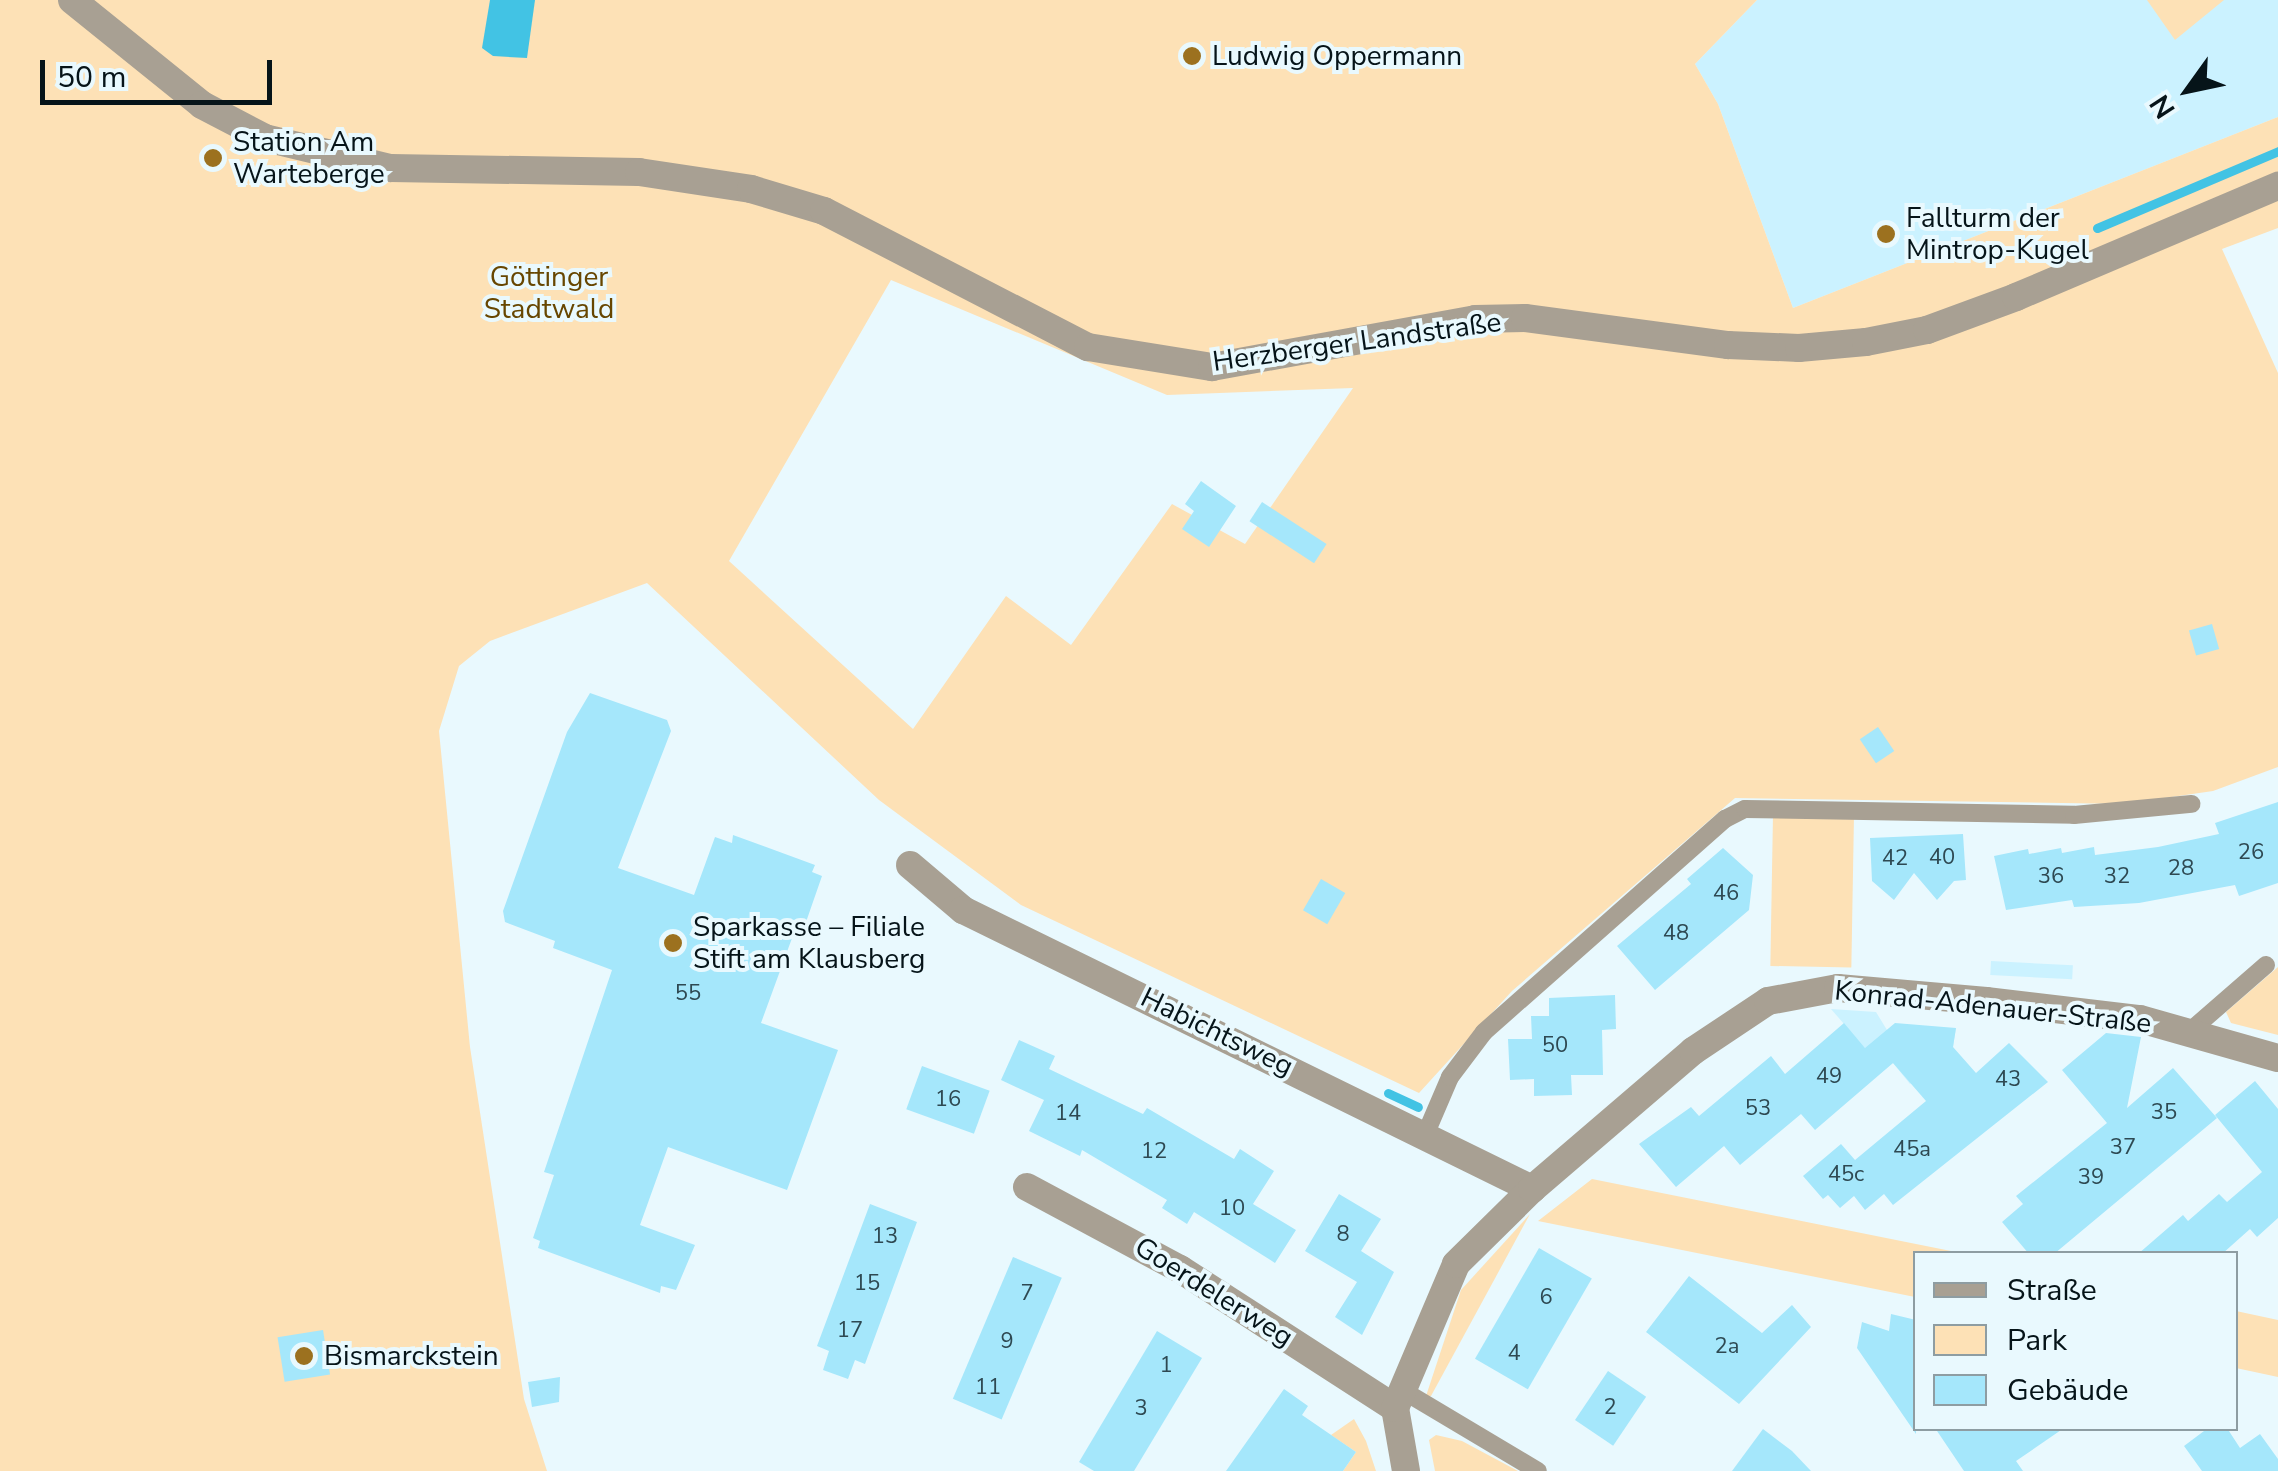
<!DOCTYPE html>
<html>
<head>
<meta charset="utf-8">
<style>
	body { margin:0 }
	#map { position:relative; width:2278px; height:1471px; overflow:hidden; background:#e9f9fe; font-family:"Nunito Sans",sans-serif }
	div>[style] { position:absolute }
	.built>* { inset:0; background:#cbf2ff; transform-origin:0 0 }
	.green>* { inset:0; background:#fde1b6; transform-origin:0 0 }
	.water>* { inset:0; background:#42c3e4 }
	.stream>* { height:9px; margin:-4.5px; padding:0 4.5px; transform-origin:4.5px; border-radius:4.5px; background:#42c3e4 }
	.building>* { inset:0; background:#a5e7fb; transform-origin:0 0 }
	.service>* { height:18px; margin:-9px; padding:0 9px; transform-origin:9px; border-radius:9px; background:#a8a093 }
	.minor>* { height:28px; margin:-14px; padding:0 14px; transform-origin:14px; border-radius:14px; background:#a8a093 }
	.tertiary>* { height:28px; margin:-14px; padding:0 14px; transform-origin:14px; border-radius:14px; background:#a8a093 }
	.dots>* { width:28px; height:28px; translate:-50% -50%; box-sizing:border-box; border:5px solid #e9f9fe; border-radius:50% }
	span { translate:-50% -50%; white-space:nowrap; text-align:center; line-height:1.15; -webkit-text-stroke:8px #e9f9fe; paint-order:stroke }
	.number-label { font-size:22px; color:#2e4952 }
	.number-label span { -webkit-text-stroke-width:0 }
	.poi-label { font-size:28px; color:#061419 }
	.left { translate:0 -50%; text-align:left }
	.park-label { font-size:28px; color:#674600 }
	.street-label { font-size:28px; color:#061419 }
	.legend { position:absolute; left:1913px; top:1251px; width:325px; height:180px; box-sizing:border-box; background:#e9f9fe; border:2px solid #8e9da2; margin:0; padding:12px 18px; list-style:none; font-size:30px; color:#061419 }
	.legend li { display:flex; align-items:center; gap:20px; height:50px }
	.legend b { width:50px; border:2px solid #8e9da2 }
	.north { position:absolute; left:2138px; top:40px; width:100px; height:100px; -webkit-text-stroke:8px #e9f9fe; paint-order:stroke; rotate:237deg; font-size:28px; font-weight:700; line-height:40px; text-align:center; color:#061419 }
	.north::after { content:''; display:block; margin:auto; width:35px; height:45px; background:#061419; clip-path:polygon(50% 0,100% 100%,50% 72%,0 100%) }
	.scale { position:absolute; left:40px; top:60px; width:232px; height:45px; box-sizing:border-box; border:5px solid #061419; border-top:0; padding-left:12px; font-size:30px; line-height:35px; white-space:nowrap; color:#061419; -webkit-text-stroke:8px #e9f9fe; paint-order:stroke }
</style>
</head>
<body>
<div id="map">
	<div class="built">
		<i style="clip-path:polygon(1757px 0,2278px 0,2278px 117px,1793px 308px,1718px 104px,1695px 64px)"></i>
		<i style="left:1991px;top:961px;width:82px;height:14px;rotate:3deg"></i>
		<i style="clip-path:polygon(1831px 1009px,1876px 1012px,1887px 1030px,1956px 1028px,1953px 1047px,1910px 1084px,1893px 1063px,1884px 1070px)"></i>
	</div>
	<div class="green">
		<i style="clip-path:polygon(evenodd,0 0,1757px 0,1695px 64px,1718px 104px,1793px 308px,2278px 117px,2278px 228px,2222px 249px,2278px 373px,2278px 767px,2213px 791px,2123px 804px,1735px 798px,1512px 991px,1419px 1093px,1021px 905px,879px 800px,647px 583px,490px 641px,459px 666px,439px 731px,470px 1047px,524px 1399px,547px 1471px,0 1471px,0 0,891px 280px,1167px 395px,1353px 388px,1245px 544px,1172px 504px,1071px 645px,1006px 596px,913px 729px,729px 561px,891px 280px)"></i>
		<i style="clip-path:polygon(2147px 0,2224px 0,2175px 40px)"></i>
		<i style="left:1773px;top:814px;width:81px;height:152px;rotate:1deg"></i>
		<i style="clip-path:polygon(2278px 967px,2278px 1035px,2231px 1023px,2226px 1012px)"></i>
		<i style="clip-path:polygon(1592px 1179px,1911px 1243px,1961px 1253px,1916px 1254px,1915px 1297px,1538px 1221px)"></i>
		<i style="clip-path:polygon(1530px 1214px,1431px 1396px,1426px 1396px,1461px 1290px)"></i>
		<i style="clip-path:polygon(2236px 1311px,2278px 1320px,2278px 1377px,2236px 1368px)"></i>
		<i style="clip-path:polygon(1354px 1419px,1366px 1441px,1376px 1471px,1343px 1471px,1356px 1452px,1331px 1435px)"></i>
		<i style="clip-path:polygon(1436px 1435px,1462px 1441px,1518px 1471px,1435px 1471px,1429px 1440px)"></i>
	</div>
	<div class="water">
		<i style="clip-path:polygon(490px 0,535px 0,527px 58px,493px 56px,482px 48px)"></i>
	</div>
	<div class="stream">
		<i style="left:2097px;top:228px;width:197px;rotate:-23deg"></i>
		<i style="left:1388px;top:1093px;width:33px;rotate:25deg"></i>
	</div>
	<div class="building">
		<i style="clip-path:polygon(1201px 481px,1236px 506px,1209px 547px,1182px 529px,1194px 511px,1185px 504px)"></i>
		<i style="left:1262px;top:502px;width:77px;height:23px;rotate:33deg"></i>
		<i style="left:2212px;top:624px;width:26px;height:24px;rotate:74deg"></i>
		<i style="clip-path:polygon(590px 693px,667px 720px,671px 731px,618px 868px,694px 895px,715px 837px,732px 843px,733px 835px,815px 865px,812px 872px,822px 876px,806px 922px,799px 919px,761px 1023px,838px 1050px,787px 1190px,668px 1147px,640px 1225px,695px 1245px,676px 1290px,661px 1286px,660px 1293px,538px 1248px,540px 1241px,533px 1238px,554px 1175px,544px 1172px,612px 970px,553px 948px,555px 941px,505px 922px,503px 911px,567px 732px)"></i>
		<i style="left:1878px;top:727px;width:29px;height:22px;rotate:56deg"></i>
		<i style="clip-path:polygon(2278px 802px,2278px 883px,2239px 896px,2235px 885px,2139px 903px,2074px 907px,2072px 900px,2006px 910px,1994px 856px,2028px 849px,2029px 854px,2061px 848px,2062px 853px,2094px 847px,2095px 855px,2158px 847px,2219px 834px,2215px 823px)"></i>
		<i style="clip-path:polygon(1963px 834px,1966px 880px,1954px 881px,1937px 900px,1914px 873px,1894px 900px,1872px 881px,1870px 838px)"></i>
		<i style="clip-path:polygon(1723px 848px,1753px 875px,1749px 910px,1655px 990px,1617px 946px,1691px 884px,1687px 879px)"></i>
		<i style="left:1321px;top:879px;width:28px;height:36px;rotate:30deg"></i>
		<i style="clip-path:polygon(1615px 995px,1616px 1029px,1602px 1030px,1603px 1075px,1571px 1075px,1572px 1095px,1534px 1096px,1534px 1079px,1510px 1080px,1508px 1039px,1532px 1039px,1531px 1016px,1549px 1016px,1549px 998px)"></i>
		<i style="clip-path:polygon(1844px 1023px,1865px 1048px,1895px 1023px,1956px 1028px,1953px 1047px,1976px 1073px,2009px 1043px,2048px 1082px,1893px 1205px,1884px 1194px,1865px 1210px,1854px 1196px,1840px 1208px,1828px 1195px,1823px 1199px,1803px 1176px,1841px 1144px,1855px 1160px,1926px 1101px,1893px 1063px,1815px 1130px,1801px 1114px,1740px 1165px,1724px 1146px,1676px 1187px,1639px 1144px,1691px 1107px,1699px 1116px,1771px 1056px,1785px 1074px)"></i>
		<i style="clip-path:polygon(2106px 1033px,2141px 1037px,2127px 1108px,2173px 1068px,2217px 1118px,2054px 1254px,2029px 1254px,2002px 1222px,2023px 1204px,2016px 1196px,2107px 1123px,2062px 1070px)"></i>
		<i style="clip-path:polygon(1019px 1040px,1055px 1056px,1049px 1069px,1143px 1114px,1147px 1108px,1234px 1159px,1240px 1149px,1274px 1171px,1253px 1204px,1296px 1230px,1275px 1263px,1194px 1212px,1187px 1224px,1162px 1208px,1167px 1200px,1082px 1150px,1080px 1156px,1029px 1131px,1044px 1100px,1001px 1080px)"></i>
		<i style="left:922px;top:1066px;width:72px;height:46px;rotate:20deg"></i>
		<i style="clip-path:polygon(2255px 1081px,2278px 1109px,2278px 1218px,2257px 1237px,2250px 1229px,2222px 1254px,2138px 1254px,2183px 1215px,2188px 1221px,2219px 1194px,2227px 1202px,2262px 1172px,2215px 1115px)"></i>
		<i style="clip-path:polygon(1339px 1194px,1381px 1219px,1361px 1251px,1394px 1272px,1362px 1335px,1335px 1317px,1357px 1282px,1305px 1251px)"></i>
		<i style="clip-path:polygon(870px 1204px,917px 1222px,865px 1364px,855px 1360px,848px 1379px,823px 1370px,829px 1351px,817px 1346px)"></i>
		<i style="left:1539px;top:1248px;width:61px;height:128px;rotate:30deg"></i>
		<i style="left:1013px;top:1257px;width:53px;height:154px;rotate:23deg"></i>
		<i style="clip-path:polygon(1689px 1276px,1762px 1333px,1792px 1305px,1811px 1327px,1739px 1404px,1646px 1332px)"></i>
		<i style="clip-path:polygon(1891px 1314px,1916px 1320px,1916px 1434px,1857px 1348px,1862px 1322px,1889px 1331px)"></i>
		<i style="left:323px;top:1330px;width:45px;height:46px;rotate:81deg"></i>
		<i style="clip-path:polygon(1157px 1331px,1202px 1358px,1134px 1471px,1094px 1471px,1079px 1462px)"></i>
		<i style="left:1608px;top:1371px;width:46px;height:59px;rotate:34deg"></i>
		<i style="clip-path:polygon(560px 1377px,559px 1402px,532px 1407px,528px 1382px)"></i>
		<i style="clip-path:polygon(1284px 1389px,1308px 1406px,1302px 1415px,1356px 1452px,1343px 1471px,1226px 1471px)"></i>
		<i style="clip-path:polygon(1935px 1428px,2064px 1428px,2016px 1461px,2023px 1471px,1964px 1471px)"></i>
		<i style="clip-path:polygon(2208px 1428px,2227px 1428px,2240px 1448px,2260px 1434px,2278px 1459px,2278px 1471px,2202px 1471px,2184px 1446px)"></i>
		<i style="clip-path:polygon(1763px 1429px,1792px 1451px,1811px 1471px,1732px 1471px)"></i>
	</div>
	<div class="service">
		<i style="left:2189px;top:1032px;width:102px;rotate:-41deg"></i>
		<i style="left:1426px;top:1133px;width:61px;rotate:-66.8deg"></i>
		<i style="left:1450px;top:1077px;width:56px;rotate:-52.9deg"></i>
		<i style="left:1484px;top:1032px;width:322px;rotate:-41.5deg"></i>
		<i style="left:1725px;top:819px;width:22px;rotate:-27deg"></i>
		<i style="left:1745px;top:809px;width:329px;rotate:1deg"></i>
		<i style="left:2074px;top:815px;width:118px;rotate:-5.4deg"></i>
		<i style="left:1402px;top:1390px;width:158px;rotate:30.8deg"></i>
	</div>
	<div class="minor">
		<i style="left:910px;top:865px;width:70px;rotate:40.3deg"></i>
		<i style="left:963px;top:910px;width:634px;rotate:26.12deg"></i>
		<i style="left:1027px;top:1187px;width:174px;rotate:28.2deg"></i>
		<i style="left:1180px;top:1269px;width:256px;rotate:32.9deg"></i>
		<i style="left:1406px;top:1471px;width:64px;rotate:-99.9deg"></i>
		<i style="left:1395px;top:1408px;width:156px;rotate:-67deg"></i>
		<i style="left:1456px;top:1264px;width:107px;rotate:-44.6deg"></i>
		<i style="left:1532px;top:1189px;width:212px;rotate:-40.6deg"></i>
		<i style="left:1693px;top:1051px;width:90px;rotate:-33.7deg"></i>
		<i style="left:1768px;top:1001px;width:71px;rotate:-10.5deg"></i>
		<i style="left:1838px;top:988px;width:149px;rotate:5deg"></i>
		<i style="left:1986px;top:1001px;width:155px;rotate:6.7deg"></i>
		<i style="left:2140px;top:1019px;width:143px;rotate:15.8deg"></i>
	</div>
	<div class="tertiary">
		<i style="left:72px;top:0;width:167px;rotate:38.9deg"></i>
		<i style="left:202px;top:105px;width:71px;rotate:27.6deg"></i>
		<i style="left:265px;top:138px;width:129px;rotate:13.5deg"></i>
		<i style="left:390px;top:168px;width:249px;rotate:0.9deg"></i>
		<i style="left:639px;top:172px;width:113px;rotate:8.6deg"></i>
		<i style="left:751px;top:189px;width:76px;rotate:16.8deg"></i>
		<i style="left:824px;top:211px;width:297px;rotate:27.3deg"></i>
		<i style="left:1088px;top:347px;width:126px;rotate:9.2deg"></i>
		<i style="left:1212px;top:367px;width:267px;rotate:-10.3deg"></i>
		<i style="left:1475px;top:319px;width:50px;rotate:-1.1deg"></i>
		<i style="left:1525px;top:318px;width:205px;rotate:7.6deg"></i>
		<i style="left:1728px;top:345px;width:71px;rotate:2.4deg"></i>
		<i style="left:1799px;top:348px;width:67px;rotate:-5.1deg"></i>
		<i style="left:1866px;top:342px;width:62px;rotate:-11.1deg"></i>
		<i style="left:1927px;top:330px;width:95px;rotate:-20.3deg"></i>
		<i style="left:2016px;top:297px;width:285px;rotate:-23deg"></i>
	</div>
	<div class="dots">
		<i style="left:1192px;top:56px;background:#9c711f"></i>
		<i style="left:213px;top:158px;background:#9c711f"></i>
		<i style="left:1886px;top:234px;background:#9c711f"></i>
		<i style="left:673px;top:943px;background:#9c711f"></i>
		<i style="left:304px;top:1356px;background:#9c711f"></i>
	</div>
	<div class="number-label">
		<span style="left:2251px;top:853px">26</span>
		<span style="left:1942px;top:858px">40</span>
		<span style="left:1895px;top:859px">42</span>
		<span style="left:2181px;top:869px">28</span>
		<span style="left:2051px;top:877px">36</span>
		<span style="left:2117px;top:877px">32</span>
		<span style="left:1726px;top:894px">46</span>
		<span style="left:1676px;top:934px">48</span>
		<span style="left:688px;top:994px">55</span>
		<span style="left:1555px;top:1046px">50</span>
		<span style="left:1829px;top:1077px">49</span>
		<span style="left:2008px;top:1080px">43</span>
		<span style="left:948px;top:1100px">16</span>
		<span style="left:1758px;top:1109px">53</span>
		<span style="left:2164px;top:1113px">35</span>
		<span style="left:1068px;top:1114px">14</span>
		<span style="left:2123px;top:1148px">37</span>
		<span style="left:1912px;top:1150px">45a</span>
		<span style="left:1154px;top:1152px">12</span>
		<span style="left:1846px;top:1175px">45c</span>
		<span style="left:2091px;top:1178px">39</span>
		<span style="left:1232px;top:1209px">10</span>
		<span style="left:1343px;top:1235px">8</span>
		<span style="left:885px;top:1237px">13</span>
		<span style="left:867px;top:1284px">15</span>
		<span style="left:1027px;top:1294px">7</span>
		<span style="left:1546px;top:1298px">6</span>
		<span style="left:850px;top:1331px">17</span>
		<span style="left:1007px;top:1342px">9</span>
		<span style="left:1727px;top:1347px">2a</span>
		<span style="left:1514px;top:1354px">4</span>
		<span style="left:1166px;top:1366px">1</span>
		<span style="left:988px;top:1388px">11</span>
		<span style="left:1610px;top:1408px">2</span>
		<span style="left:1141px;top:1409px">3</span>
	</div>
	<div class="poi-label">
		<span class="left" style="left:1212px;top:56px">Ludwig Oppermann</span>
		<span class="left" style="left:233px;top:158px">Station Am<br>Warteberge</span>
		<span class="left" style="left:1906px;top:234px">Fallturm der<br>Mintrop-Kugel</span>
		<span class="left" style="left:693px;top:943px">Sparkasse – Filiale<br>Stift am Klausberg</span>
		<span class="left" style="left:324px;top:1356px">Bismarckstein</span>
	</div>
	<div class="park-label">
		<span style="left:549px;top:293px">Göttinger<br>Stadtwald</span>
	</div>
	<div class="street-label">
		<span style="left:1357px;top:342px;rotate:-8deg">Herzberger Landstraße</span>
		<span style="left:1993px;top:1007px;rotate:6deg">Konrad-Adenauer-Straße</span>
		<span style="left:1217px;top:1032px;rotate:26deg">Habichtsweg</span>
		<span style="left:1214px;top:1292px;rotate:32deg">Goerdelerweg</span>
	</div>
	<ul class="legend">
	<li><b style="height:12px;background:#a8a093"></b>Straße</li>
	<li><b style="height:28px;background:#fde1b6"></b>Park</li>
	<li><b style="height:28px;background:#a5e7fb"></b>Gebäude</li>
	</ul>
	<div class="north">N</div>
	<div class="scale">50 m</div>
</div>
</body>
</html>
